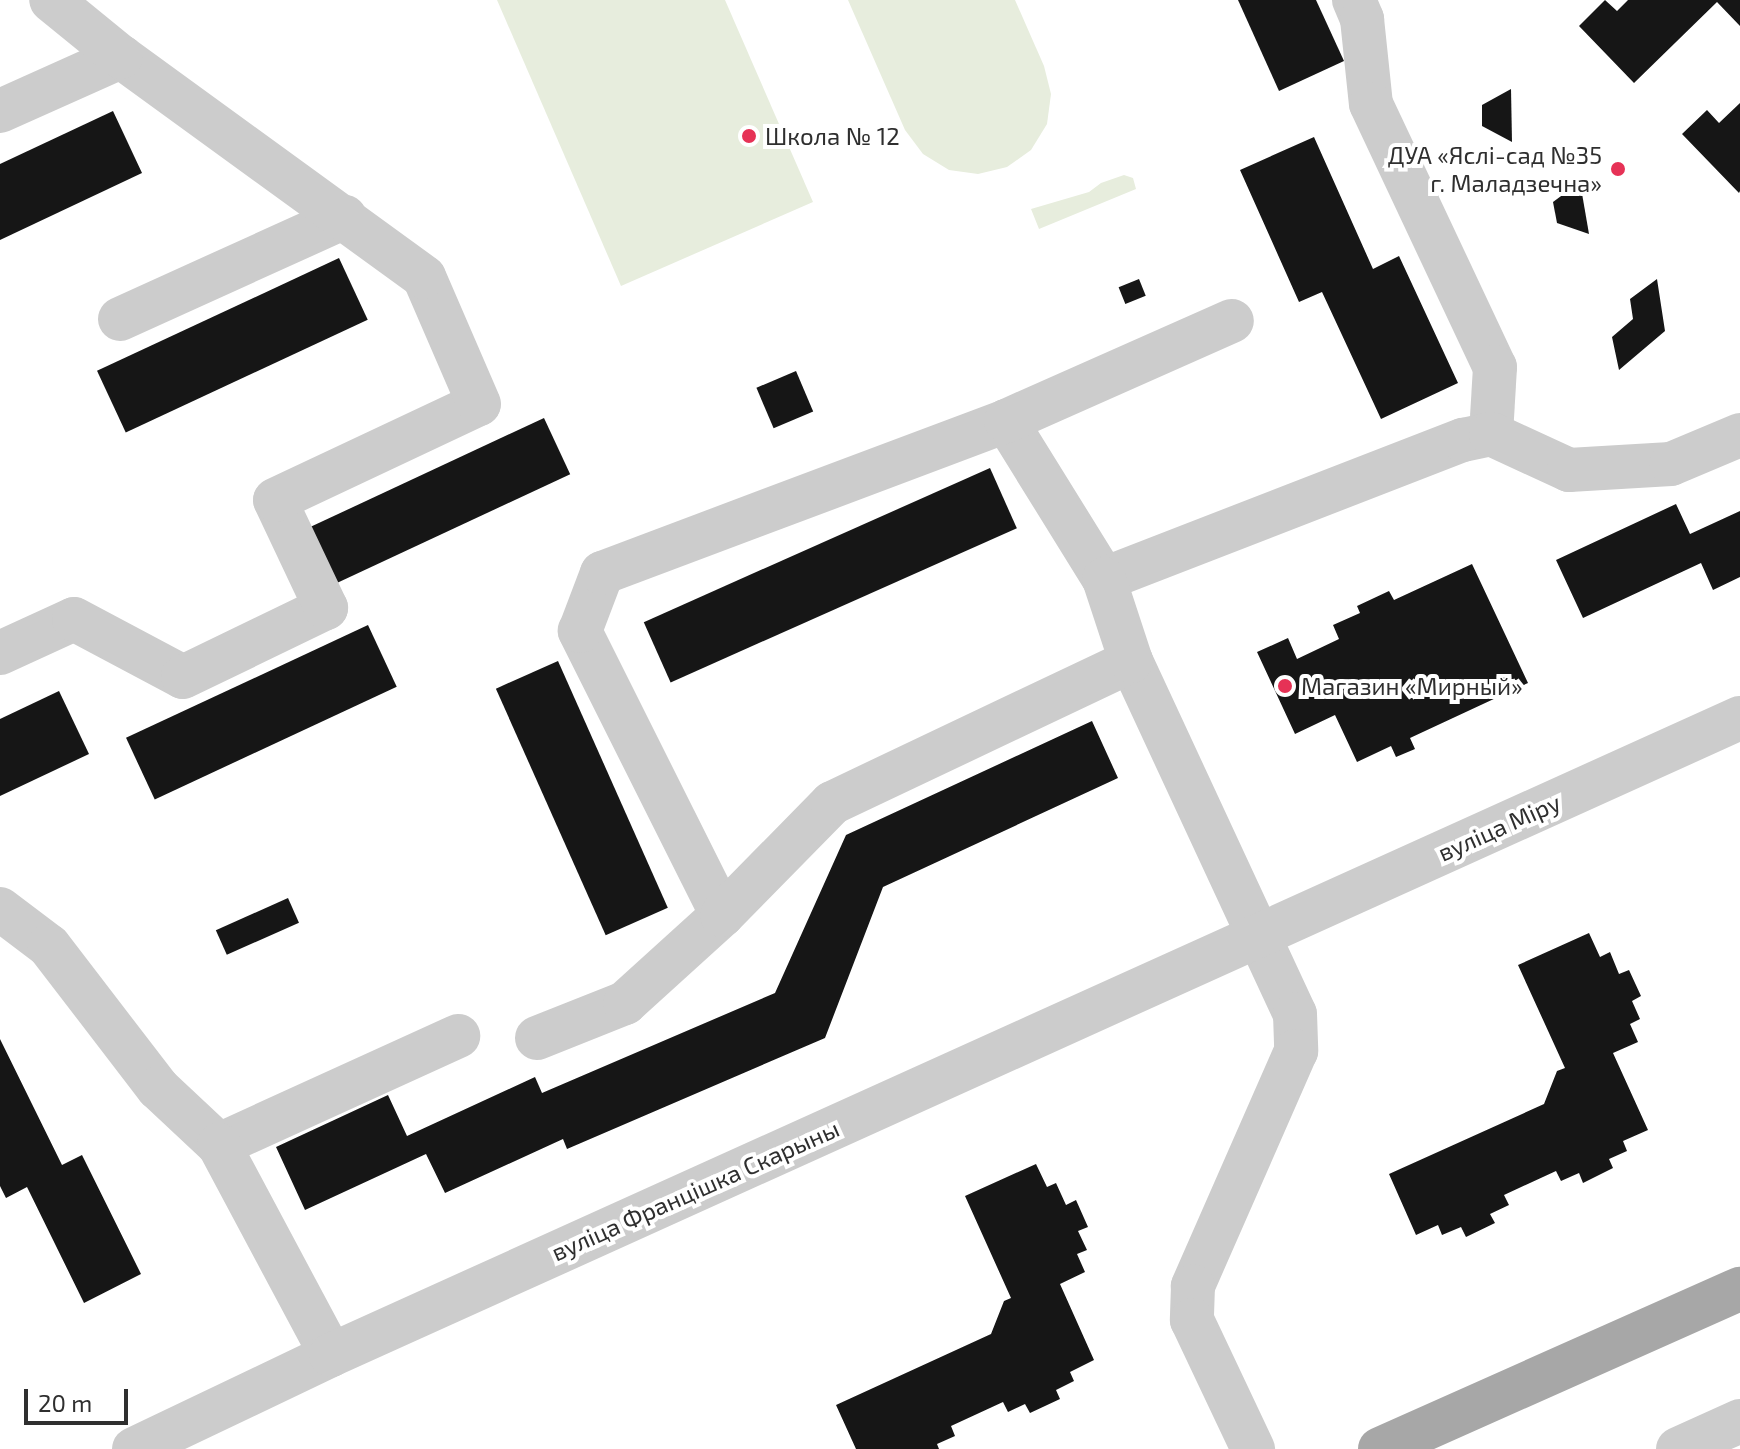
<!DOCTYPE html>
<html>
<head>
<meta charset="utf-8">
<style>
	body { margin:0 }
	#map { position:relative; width:1740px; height:1449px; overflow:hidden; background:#fff; font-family:"Exo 2",sans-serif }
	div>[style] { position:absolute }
	.green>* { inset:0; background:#e7eddd }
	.building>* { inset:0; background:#161616; transform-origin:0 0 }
	.minor>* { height:44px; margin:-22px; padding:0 22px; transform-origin:22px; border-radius:22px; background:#ccc }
	.major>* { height:44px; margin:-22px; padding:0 22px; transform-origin:22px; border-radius:22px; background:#a7a7a7 }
	.dots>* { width:22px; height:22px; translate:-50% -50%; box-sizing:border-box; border:4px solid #fff; border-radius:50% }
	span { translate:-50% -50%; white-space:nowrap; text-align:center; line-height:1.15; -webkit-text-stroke:8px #fff; paint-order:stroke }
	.poi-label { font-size:24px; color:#2f2f2f }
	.left { translate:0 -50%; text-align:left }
	.right { translate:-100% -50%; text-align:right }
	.street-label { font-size:24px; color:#2f2f2f }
	.scale { position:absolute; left:24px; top:1389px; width:104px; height:36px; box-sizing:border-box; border:4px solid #2f2f2f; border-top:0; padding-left:10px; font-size:24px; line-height:28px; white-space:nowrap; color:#2f2f2f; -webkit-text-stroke:6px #fff; paint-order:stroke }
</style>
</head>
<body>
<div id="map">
	<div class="green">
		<i style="clip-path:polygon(497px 0,725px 0,813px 202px,621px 286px)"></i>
		<i style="clip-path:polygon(848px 0,1015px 0,1044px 66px,1051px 94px,1047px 124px,1031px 150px,1007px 167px,978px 174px,949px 170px,923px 154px,905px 130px)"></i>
		<i style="clip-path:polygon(1124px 175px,1133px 178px,1136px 189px,1039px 229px,1031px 209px,1089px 192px,1101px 183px)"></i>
	</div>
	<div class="building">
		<i style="clip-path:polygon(1238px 0,1316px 0,1344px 61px,1279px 91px)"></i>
		<i style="clip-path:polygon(1605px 0,1617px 11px,1628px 0,1740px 0,1740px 26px,1717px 2px,1634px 83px,1579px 26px)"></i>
		<i style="clip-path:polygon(1511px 89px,1512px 142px,1482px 126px,1482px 105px)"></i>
		<i style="clip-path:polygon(1740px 103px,1740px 191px,1739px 193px,1682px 134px,1707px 110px,1719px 123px)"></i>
		<i style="clip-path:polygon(113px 111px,142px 173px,0 240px,0 164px)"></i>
		<i style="clip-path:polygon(1314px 137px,1373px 269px,1399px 256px,1458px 383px,1381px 419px,1322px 292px,1299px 302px,1240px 170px)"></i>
		<i style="clip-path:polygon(1580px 182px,1589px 234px,1557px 223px,1553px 202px)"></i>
		<i style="left:339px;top:258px;width:68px;height:267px;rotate:65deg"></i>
		<i style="left:1139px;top:279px;width:18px;height:22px;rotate:68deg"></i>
		<i style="clip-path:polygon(1657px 279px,1665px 331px,1619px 370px,1612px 337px,1633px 319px,1630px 299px)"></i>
		<i style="left:796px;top:371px;width:44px;height:43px;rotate:67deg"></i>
		<i style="left:544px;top:418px;width:62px;height:258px;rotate:65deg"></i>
		<i style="left:990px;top:468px;width:66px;height:379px;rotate:66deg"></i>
		<i style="clip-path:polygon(1676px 504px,1690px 534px,1740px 511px,1740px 577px,1713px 590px,1701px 563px,1583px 618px,1556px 560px)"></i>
		<i style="clip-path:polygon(1472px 564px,1528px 683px,1410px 738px,1415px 749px,1396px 757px,1391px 746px,1357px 762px,1335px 715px,1295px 734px,1257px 652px,1288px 638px,1297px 659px,1339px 639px,1333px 625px,1360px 613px,1357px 606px,1389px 591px,1394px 600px)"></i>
		<i style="left:368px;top:625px;width:68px;height:267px;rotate:65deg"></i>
		<i style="left:558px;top:661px;width:270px;height:68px;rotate:66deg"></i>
		<i style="clip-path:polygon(59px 691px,89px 754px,0 796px,0 719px)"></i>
		<i style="clip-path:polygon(1092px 721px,1118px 778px,883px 887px,825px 1038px,567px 1149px,563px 1139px,445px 1193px,426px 1154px,305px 1210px,276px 1147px,388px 1095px,407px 1136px,535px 1077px,542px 1093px,775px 993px,846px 835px)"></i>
		<i style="left:288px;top:898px;width:27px;height:79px;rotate:66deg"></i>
		<i style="clip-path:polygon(1589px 933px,1600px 957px,1610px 952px,1619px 974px,1629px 970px,1641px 996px,1632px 1001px,1640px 1019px,1630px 1024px,1638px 1042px,1613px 1053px,1648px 1130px,1623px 1141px,1627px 1151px,1609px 1159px,1613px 1168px,1583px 1183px,1579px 1173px,1561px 1181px,1556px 1171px,1504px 1195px,1509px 1205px,1490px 1214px,1495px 1223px,1466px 1237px,1461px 1227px,1442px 1235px,1438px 1225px,1416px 1235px,1389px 1174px,1544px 1104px,1557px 1071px,1565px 1068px,1518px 965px)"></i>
		<i style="clip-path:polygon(0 1039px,62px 1165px,82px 1155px,141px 1274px,84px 1303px,27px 1187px,6px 1198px,0 1186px)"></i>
		<i style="clip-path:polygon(1036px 1164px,1047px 1187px,1056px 1183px,1066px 1205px,1076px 1200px,1088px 1227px,1078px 1231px,1087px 1250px,1077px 1254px,1085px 1272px,1060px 1284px,1094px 1360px,1070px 1372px,1074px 1381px,1056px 1390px,1060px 1399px,1030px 1413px,1025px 1404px,1008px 1412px,1003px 1402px,951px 1426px,955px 1436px,937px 1444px,939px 1449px,856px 1449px,836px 1405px,991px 1334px,1004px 1301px,1011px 1298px,965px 1196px)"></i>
	</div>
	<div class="minor">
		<i style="left:1354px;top:0;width:21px;rotate:67deg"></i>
		<i style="left:1362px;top:19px;width:85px;rotate:84deg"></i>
		<i style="left:1371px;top:104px;width:291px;rotate:64.8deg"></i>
		<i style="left:1495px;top:367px;width:67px;rotate:93.4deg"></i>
		<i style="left:0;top:111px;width:133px;rotate:-24.1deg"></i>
		<i style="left:120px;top:319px;width:247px;rotate:-24.4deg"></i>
		<i style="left:1006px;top:421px;width:186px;rotate:58.2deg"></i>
		<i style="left:1104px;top:579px;width:385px;rotate:-21.2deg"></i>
		<i style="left:1463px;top:440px;width:29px;rotate:-12deg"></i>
		<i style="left:1491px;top:434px;width:86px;rotate:24.8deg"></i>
		<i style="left:1569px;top:470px;width:102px;rotate:-3.4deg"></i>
		<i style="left:1671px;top:464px;width:75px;rotate:-22.8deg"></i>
		<i style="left:0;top:653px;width:81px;rotate:-24.7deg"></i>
		<i style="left:74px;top:619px;width:123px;rotate:28deg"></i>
		<i style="left:183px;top:677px;width:159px;rotate:-25.8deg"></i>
		<i style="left:326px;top:608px;width:119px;rotate:-115.3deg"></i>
		<i style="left:275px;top:500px;width:225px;rotate:-25.2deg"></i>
		<i style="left:479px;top:404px;width:138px;rotate:-113.4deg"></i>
		<i style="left:424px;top:277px;width:374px;rotate:-144deg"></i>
		<i style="left:121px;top:57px;width:90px;rotate:-140.8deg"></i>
		<i style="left:1131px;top:661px;width:389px;rotate:65.1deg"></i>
		<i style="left:1295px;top:1014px;width:37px;rotate:88deg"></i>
		<i style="left:1296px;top:1051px;width:257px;rotate:113.7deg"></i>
		<i style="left:1193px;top:1286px;width:34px;rotate:92deg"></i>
		<i style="left:1192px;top:1320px;width:143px;rotate:64.7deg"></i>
		<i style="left:0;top:909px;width:61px;rotate:37.1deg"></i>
		<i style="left:49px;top:946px;width:179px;rotate:52.5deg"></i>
		<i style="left:158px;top:1088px;width:83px;rotate:43.1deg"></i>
		<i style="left:219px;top:1145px;width:263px;rotate:-24.5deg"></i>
		<i style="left:722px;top:915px;width:318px;rotate:-116.6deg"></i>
		<i style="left:580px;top:631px;width:62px;rotate:-69.2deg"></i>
		<i style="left:602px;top:573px;width:432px;rotate:-20.6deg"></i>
		<i style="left:1006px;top:421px;width:247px;rotate:-23.9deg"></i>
		<i style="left:537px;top:1038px;width:95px;rotate:-21.7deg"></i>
		<i style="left:625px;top:1003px;width:131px;rotate:-42.2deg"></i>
		<i style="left:722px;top:915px;width:157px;rotate:-45.5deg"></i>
		<i style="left:832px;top:803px;width:331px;rotate:-25.4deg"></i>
		<i style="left:1131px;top:661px;width:86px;rotate:-108.2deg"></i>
		<i style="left:219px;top:1145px;width:238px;rotate:61.9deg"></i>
		<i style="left:134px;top:1449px;width:218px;rotate:-25.5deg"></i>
		<i style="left:331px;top:1355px;width:1546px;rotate:-24.33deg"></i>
		<i style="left:1678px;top:1449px;width:68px;rotate:-24.3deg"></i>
	</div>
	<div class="major">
		<i style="left:1380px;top:1449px;width:394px;rotate:-24deg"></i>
	</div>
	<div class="dots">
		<i style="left:749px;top:136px;background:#e63256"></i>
		<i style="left:1618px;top:169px;background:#e63256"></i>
		<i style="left:1285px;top:686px;background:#e63256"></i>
	</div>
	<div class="poi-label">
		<span class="left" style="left:765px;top:136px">Школа № 12</span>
		<span class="right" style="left:1602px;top:169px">ДУА «Яслі-сад №35<br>г. Маладзечна»</span>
		<span class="left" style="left:1301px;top:686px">Магазин «Мирный»</span>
	</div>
	<div class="street-label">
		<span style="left:1499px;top:827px;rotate:-24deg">вуліца Міру</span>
		<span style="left:695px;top:1190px;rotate:-24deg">вуліца Францішка Скарыны</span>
	</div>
	<div class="scale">20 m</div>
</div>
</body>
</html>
